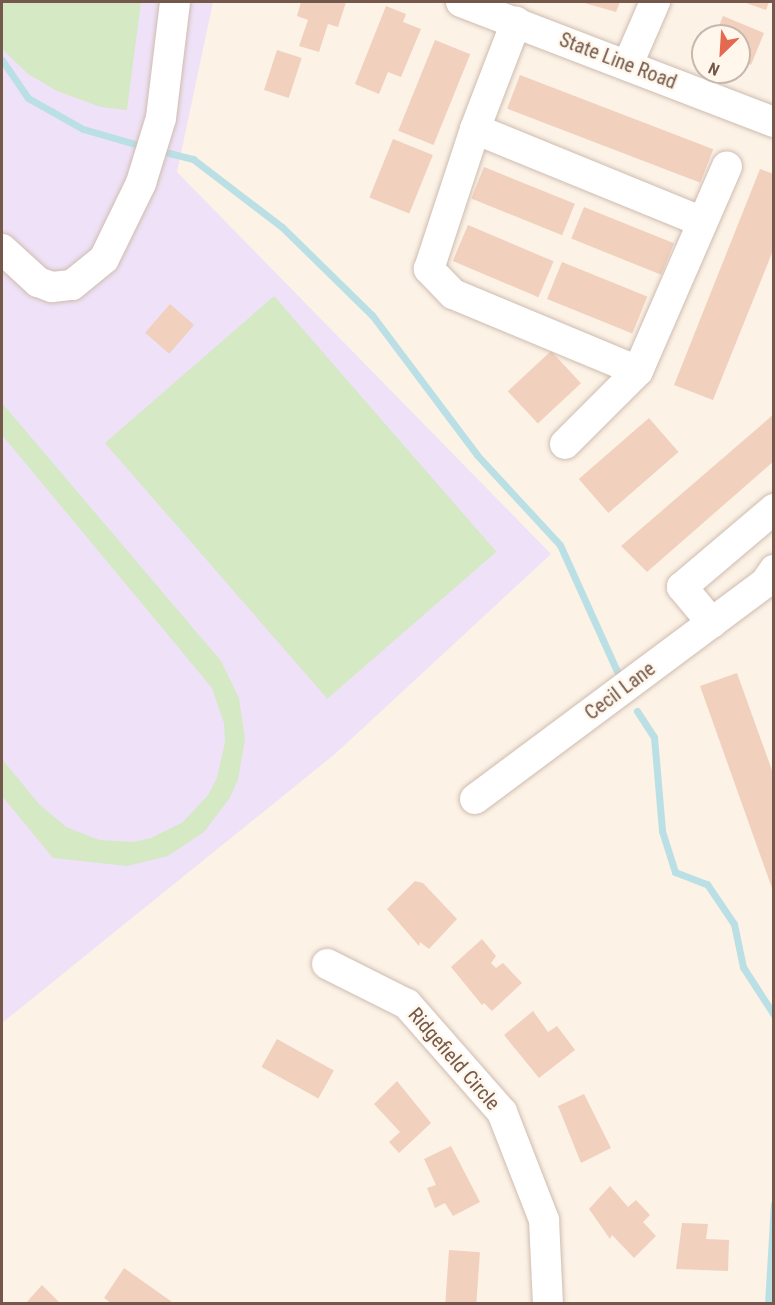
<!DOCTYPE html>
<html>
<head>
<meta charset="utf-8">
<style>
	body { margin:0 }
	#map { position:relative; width:775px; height:1305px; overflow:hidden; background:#fcf2e6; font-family:"Roboto Condensed",sans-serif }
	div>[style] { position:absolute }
	.education>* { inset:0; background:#efe2f8 }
	.green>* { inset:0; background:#d4e9c4; transform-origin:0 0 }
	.stream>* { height:7px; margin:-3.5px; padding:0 3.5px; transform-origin:3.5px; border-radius:3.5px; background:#bae0e5 }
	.building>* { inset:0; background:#f1d0be; transform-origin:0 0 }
	.roads { filter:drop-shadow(0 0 2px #cfbcaf) drop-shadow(0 0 2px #cfbcaf) }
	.minor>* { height:30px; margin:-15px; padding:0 15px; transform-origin:15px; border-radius:15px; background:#fff }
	span { translate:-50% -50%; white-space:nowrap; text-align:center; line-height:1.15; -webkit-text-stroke:5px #fff7ec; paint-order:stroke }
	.street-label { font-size:20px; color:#74584b }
	.frame { position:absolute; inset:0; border:3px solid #74584b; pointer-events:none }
	.north { position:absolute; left:691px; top:24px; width:60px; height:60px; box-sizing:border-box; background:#fff7ec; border:2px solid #c7b7ac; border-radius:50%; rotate:205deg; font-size:16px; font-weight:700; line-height:24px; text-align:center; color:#74584b }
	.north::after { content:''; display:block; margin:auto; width:21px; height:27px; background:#e36a4e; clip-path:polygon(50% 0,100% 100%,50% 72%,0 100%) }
</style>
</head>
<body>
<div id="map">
	<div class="education">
		<i style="clip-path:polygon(2px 2px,213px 2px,177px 172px,551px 554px,335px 754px,2px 1023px)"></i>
	</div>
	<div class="green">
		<i style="clip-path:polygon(2px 2px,141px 2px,127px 110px,101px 107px,57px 91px,28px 74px,2px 49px)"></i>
		<i style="left:274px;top:296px;width:339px;height:224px;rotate:49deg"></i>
		<i style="clip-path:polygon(2px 403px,221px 661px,239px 698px,245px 739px,238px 780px,229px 799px,204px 832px,168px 856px,127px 866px,53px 858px,2px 796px,2px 759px,39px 804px,66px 827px,99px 840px,134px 842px,151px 838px,183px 822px,208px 795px,217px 778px,225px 742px,224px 723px,212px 688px,2px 435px)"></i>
	</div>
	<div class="stream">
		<i style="left:2px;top:60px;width:46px;rotate:55.6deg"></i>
		<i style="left:28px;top:98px;width:63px;rotate:29.4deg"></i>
		<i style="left:83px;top:129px;width:61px;rotate:16.1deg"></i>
		<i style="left:169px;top:153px;width:25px;rotate:14deg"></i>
		<i style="left:193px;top:159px;width:112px;rotate:37.4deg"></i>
		<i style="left:282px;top:227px;width:126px;rotate:44.4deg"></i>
		<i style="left:372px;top:315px;width:175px;rotate:53.1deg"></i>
		<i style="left:477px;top:455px;width:122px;rotate:47.3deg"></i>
		<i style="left:560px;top:545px;width:138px;rotate:65.7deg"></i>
		<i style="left:637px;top:711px;width:31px;rotate:57deg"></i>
		<i style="left:654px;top:737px;width:94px;rotate:85.1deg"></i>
		<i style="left:662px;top:831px;width:43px;rotate:72.4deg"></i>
		<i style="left:675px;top:872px;width:34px;rotate:21deg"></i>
		<i style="left:707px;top:884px;width:48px;rotate:56deg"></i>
		<i style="left:734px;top:924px;width:44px;rotate:78.2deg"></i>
		<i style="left:743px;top:967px;width:57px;rotate:57.1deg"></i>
		<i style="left:768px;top:1304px;width:100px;rotate:-86.6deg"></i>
	</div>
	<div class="building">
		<i style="clip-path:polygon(301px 2px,346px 2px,338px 27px,328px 24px,319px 52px,299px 46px,308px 20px,297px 16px)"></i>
		<i style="clip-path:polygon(581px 2px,620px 2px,616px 12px)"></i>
		<i style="clip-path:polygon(743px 2px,769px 2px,766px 10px)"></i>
		<i style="clip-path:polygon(386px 6px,406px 14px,403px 22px,421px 29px,401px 77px,388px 72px,379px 94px,355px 84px)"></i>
		<i style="clip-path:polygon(723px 16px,764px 33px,751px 65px,739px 60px,739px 36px,715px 36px)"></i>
		<i style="left:435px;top:40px;width:38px;height:98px;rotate:22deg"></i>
		<i style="left:277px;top:50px;width:26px;height:42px;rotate:18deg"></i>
		<i style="left:520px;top:75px;width:207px;height:36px;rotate:21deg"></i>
		<i style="left:393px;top:139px;width:43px;height:63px;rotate:22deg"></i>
		<i style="left:484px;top:167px;width:98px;height:34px;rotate:22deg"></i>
		<i style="clip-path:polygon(760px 169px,774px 174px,774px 248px,713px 400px,674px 385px)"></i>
		<i style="left:584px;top:207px;width:97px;height:34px;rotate:22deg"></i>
		<i style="left:468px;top:225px;width:93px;height:39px;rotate:23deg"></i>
		<i style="left:562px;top:262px;width:92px;height:40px;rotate:22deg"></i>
		<i style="left:170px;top:304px;width:32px;height:38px;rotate:41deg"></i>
		<i style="left:551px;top:351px;width:44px;height:59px;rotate:47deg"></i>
		<i style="clip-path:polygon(774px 414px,774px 461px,647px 572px,621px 546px)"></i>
		<i style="left:649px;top:418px;width:45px;height:93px;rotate:49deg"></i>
		<i style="clip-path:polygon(737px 673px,774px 776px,773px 891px,700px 686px)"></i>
		<i style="clip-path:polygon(415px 881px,423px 883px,457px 919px,429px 949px,420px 942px,419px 946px,387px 909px)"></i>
		<i style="clip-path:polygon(482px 939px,496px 956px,491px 963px,496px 968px,503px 963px,522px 983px,492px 1011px,484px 1003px,482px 1005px,451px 967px)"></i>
		<i style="clip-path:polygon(533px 1011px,548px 1032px,557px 1026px,575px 1050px,539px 1078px,504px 1035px)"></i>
		<i style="left:277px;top:1039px;width:65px;height:32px;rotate:29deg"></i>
		<i style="clip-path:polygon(397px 1081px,431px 1123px,399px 1153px,389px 1142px,400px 1132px,374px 1104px)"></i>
		<i style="clip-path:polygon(584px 1094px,611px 1148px,581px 1163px,558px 1106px)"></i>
		<i style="clip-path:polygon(451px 1146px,480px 1202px,453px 1216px,445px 1203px,435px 1208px,427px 1188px,436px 1185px,424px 1159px)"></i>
		<i style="clip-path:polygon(610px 1186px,628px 1207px,636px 1200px,650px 1215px,643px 1222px,656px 1236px,634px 1258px,612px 1235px,610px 1239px,589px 1209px)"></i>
		<i style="clip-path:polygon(682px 1223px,708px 1224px,706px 1239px,729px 1240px,728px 1271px,676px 1269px)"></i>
		<i style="left:449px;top:1250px;width:31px;height:54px;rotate:4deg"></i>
		<i style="clip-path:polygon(124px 1268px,175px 1304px,112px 1304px,104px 1298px)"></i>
		<i style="clip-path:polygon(42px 1285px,61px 1304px,25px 1304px)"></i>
	</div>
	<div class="roads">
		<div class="minor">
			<i style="left:461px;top:2px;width:335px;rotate:21deg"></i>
			<i style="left:628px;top:64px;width:68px;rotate:-66.5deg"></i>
			<i style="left:475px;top:129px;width:115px;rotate:-69deg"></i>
			<i style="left:2px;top:249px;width:49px;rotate:42.5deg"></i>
			<i style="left:38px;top:282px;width:15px;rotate:20deg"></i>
			<i style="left:52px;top:287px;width:20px;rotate:-6deg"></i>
			<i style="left:72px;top:285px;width:41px;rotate:-39.1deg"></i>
			<i style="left:104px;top:259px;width:85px;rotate:-64deg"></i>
			<i style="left:141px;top:183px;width:68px;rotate:-72.9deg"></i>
			<i style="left:161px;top:118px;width:117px;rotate:-83.1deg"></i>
			<i style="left:638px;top:371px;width:200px;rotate:-157.4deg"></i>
			<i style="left:453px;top:294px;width:35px;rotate:-134deg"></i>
			<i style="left:429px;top:269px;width:147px;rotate:-71.8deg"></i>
			<i style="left:475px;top:129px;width:243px;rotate:22.2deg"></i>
			<i style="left:565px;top:444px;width:103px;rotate:-45deg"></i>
			<i style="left:638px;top:371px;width:223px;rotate:-66.5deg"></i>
			<i style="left:712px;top:623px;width:47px;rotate:-129.8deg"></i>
			<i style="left:682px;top:587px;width:121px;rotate:-40.3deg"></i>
			<i style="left:475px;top:799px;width:362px;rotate:-36.7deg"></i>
			<i style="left:765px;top:583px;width:16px;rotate:-55deg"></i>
			<i style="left:327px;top:964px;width:89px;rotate:26.6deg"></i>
			<i style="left:407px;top:1004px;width:144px;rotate:48.7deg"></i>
			<i style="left:502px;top:1112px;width:116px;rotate:68.7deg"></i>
			<i style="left:544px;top:1220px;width:84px;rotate:87.3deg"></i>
		</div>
	</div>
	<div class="street-label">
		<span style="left:618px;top:61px;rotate:21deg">State Line Road</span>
		<span style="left:620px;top:691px;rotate:-37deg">Cecil Lane</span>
		<span style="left:454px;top:1059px;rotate:49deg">Ridgefield Circle</span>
	</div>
	<div class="frame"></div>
	<div class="north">N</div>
</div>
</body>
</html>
